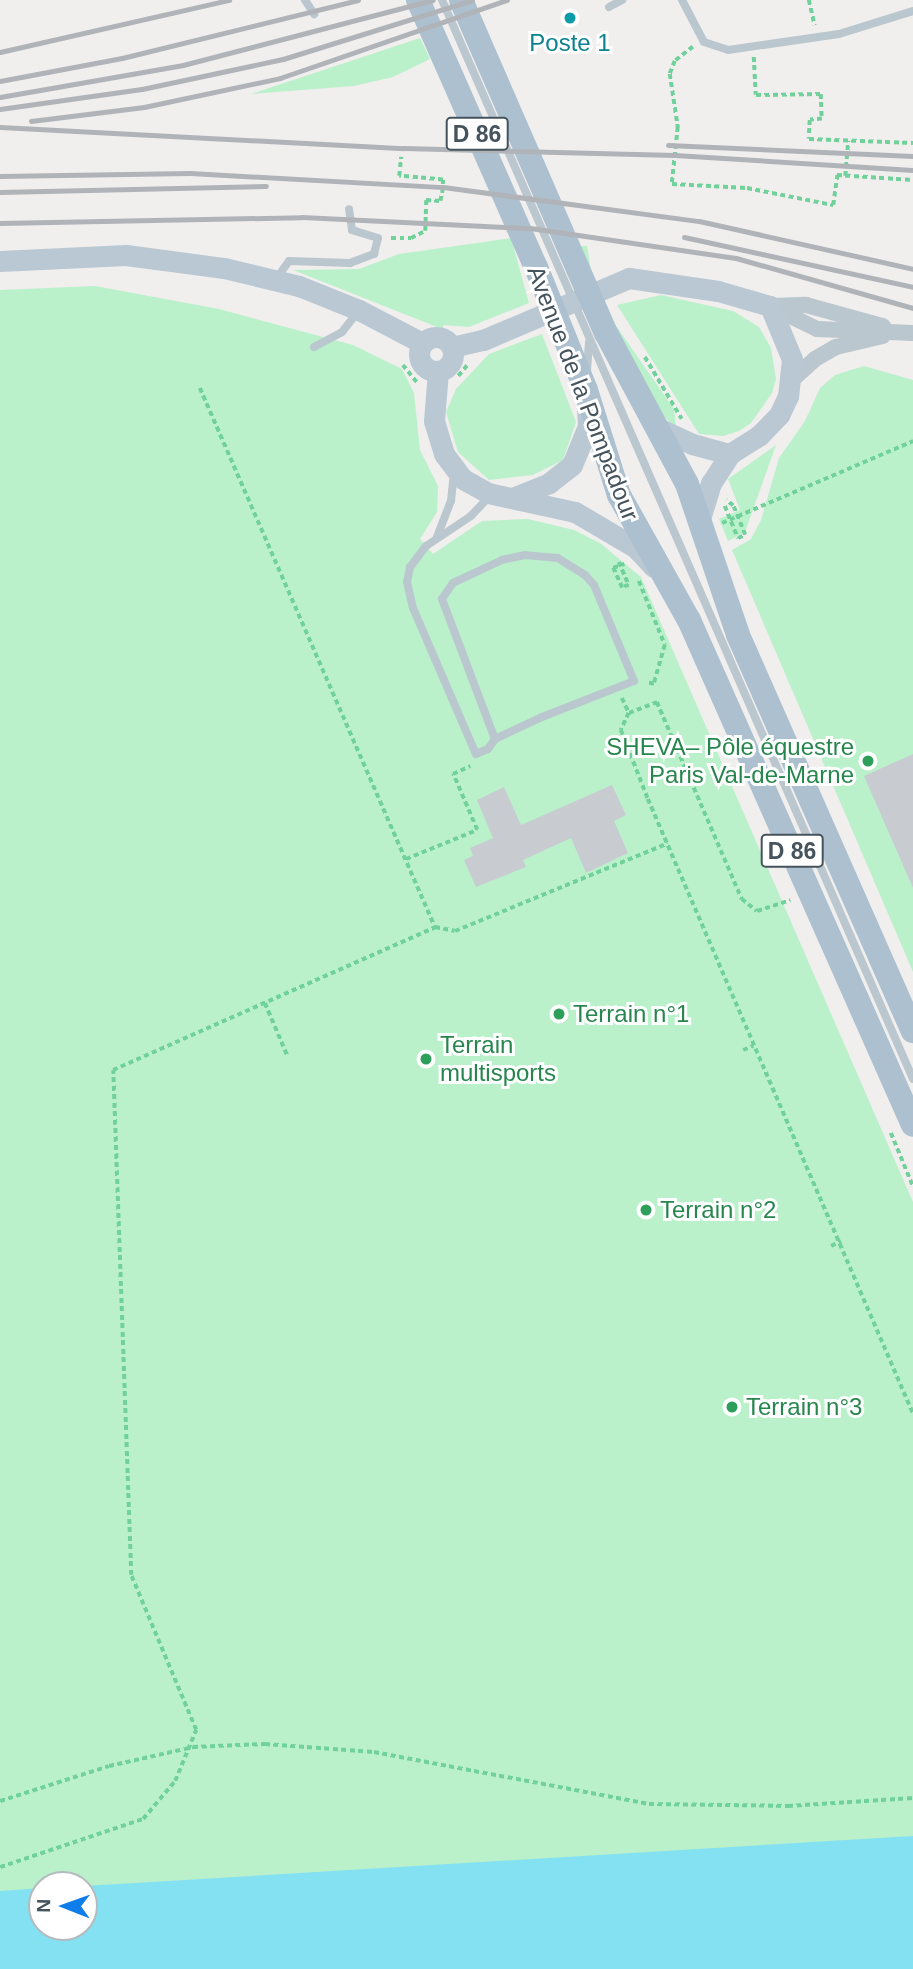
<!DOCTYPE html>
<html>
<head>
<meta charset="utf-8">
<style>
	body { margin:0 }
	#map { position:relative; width:913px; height:1969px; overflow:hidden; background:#f1eeee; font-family:Arial,sans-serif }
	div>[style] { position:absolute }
	.green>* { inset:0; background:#baf1cb }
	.water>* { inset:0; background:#84e1f1 }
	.building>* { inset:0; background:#c8ccd1 }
	.path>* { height:3.5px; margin-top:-1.75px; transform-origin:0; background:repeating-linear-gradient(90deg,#70d19a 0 5px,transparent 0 8.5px) }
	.lane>* { height:8px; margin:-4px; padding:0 4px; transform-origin:4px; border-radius:4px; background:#bbc7ce }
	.street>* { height:16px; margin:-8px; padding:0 8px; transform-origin:8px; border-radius:8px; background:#bbc7ce }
	.secondary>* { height:21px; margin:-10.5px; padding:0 10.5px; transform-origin:10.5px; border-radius:10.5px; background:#bac8d3 }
	.secondary>.ring { margin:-10.5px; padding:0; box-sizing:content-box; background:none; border:21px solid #bac8d3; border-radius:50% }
	.primary>* { height:24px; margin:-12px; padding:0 12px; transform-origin:12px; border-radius:12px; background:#acc0cf }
	.rail>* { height:5px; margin:-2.5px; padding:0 2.5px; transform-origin:2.5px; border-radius:2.5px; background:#b0b4b9 }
	.dots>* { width:19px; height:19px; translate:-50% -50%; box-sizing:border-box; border:4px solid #fff; border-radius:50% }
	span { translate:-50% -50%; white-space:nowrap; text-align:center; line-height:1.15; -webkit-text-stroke:6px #fff; paint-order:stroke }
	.shield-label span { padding:2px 5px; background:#fff; border:2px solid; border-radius:5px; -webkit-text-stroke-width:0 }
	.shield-label { font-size:23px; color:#45535d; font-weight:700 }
	.culture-label { font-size:24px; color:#0d838f }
	.street-label { font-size:24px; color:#45535d }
	.leisure-label { font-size:24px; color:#27864d }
	.right { translate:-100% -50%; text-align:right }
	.left { translate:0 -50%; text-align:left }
	.north { position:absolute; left:28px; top:1871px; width:70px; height:70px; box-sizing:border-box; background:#fff; border:2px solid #b5babe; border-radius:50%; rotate:271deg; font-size:19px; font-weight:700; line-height:28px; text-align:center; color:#45535d }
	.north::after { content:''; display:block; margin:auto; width:24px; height:32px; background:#0f7eea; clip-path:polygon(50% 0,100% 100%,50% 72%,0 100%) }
</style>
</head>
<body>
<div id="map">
	<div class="green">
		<i style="clip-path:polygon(420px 38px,430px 59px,393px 77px,354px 86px,251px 94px)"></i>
		<i style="clip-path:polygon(511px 238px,529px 303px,469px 327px,444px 325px,442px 329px,293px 270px,359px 269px,399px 254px)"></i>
		<i style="clip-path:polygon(577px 246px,587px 246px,591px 270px,612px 320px,674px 409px,676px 428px,658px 411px,610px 321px)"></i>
		<i style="clip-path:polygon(evenodd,95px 286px,219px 309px,353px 345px,402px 369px,414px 393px,420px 450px,438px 486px,437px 512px,420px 539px,433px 554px,482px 521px,528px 519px,574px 530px,600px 543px,641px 577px,913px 1202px,913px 1969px,0 1969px,0 290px,95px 286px,42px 1885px,84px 1885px,84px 1927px,42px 1927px,42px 1885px)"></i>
		<i style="clip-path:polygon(661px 295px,733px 311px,759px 327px,771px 348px,776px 379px,772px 393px,751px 423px,739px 431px,723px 436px,699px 434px,617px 305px)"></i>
		<i style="clip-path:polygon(542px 334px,576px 422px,563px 460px,533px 475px,489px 480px,458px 452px,446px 412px,456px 389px,489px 354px)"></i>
		<i style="clip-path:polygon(864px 366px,913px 380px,913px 972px,732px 550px,751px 539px,761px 520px,779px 458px,805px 421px,820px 388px,835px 375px)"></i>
		<i style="clip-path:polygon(776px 445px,745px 532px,728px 541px,719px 519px,740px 510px,728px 479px)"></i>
	</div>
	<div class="water">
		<i style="clip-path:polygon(913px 1836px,913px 1969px,0 1969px,0 1891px,42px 1888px,42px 1927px,84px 1927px,84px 1886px)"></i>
	</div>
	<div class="building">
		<i style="clip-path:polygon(913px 754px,913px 888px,864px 776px)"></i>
		<i style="clip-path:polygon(612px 785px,626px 815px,614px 821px,628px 853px,586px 873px,571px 838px,523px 860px,526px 867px,476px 887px,464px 860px,473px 856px,470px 848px,493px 838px,477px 800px,504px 787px,521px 825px)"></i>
	</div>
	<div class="path">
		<i style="left:809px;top:0;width:26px;rotate:77deg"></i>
		<i style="left:693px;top:47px;width:23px;rotate:142deg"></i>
		<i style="left:675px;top:61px;width:14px;rotate:111deg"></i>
		<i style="left:670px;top:74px;width:54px;rotate:81.4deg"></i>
		<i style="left:678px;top:127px;width:57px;rotate:96deg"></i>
		<i style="left:672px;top:184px;width:75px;rotate:3.1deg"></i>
		<i style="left:747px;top:188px;width:88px;rotate:11.2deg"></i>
		<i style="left:833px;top:205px;width:30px;rotate:-82deg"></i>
		<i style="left:837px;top:175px;width:76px;rotate:3.8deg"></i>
		<i style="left:754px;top:57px;width:38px;rotate:87deg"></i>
		<i style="left:756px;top:95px;width:65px;rotate:-0.9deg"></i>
		<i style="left:821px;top:94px;width:25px;rotate:88deg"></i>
		<i style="left:822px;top:119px;width:12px;rotate:175deg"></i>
		<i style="left:810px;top:120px;width:19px;rotate:93deg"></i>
		<i style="left:809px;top:139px;width:104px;rotate:2.2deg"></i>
		<i style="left:845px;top:176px;width:35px;rotate:-85deg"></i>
		<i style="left:391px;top:238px;width:20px"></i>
		<i style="left:411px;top:238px;width:16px;rotate:-27deg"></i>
		<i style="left:425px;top:231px;width:31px;rotate:-88deg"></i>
		<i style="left:426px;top:200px;width:14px;rotate:4deg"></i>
		<i style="left:440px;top:201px;width:8px;rotate:-76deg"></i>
		<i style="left:442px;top:193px;width:13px;rotate:-86deg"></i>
		<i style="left:443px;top:180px;width:44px;rotate:-174.8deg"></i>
		<i style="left:399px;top:176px;width:19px;rotate:-84deg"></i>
		<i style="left:645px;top:357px;width:72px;rotate:59.2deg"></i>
		<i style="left:403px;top:365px;width:22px;rotate:51deg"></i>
		<i style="left:458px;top:376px;width:17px;rotate:-50deg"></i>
		<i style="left:200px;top:388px;width:588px;rotate:66.44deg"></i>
		<i style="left:725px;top:506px;width:35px;rotate:68deg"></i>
		<i style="left:738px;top:538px;width:8px;rotate:-23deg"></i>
		<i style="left:745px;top:535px;width:31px;rotate:-112deg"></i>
		<i style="left:733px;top:506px;width:9px;rotate:-139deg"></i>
		<i style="left:722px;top:523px;width:208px;rotate:-23.2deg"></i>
		<i style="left:619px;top:562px;width:25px;rotate:67deg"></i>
		<i style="left:629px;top:585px;width:8px;rotate:157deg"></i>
		<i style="left:622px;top:588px;width:22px;rotate:-114deg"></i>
		<i style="left:613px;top:568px;width:12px;rotate:-20deg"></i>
		<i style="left:639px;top:581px;width:69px;rotate:67.9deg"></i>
		<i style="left:665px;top:645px;width:41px;rotate:105.8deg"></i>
		<i style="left:654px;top:684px;width:8px;rotate:-173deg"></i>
		<i style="left:622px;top:698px;width:17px;rotate:65deg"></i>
		<i style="left:629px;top:713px;width:19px;rotate:115deg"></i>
		<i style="left:621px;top:730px;width:74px;rotate:68.6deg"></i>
		<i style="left:648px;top:799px;width:669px;rotate:66.66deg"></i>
		<i style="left:629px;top:713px;width:30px;rotate:-21deg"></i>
		<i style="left:657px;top:702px;width:215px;rotate:66.7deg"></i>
		<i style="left:742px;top:899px;width:19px;rotate:39deg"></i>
		<i style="left:757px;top:911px;width:35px;rotate:-18deg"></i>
		<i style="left:406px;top:859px;width:77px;rotate:-22.2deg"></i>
		<i style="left:477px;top:830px;width:61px;rotate:-113.2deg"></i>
		<i style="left:453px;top:774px;width:19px;rotate:-25deg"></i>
		<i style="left:265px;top:1003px;width:59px;rotate:66.9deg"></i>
		<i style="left:743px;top:1050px;width:11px;rotate:-22deg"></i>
		<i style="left:891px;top:1133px;width:57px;rotate:67.5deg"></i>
		<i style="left:831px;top:1246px;width:11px;rotate:-27deg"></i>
		<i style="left:0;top:1801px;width:114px;rotate:-17.8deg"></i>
		<i style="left:109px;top:1766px;width:86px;rotate:-12.7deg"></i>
		<i style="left:193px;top:1747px;width:72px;rotate:-2.4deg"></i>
		<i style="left:265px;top:1744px;width:109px;rotate:4.2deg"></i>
		<i style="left:374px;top:1752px;width:280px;rotate:10.7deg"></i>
		<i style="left:649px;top:1804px;width:139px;rotate:0.8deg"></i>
		<i style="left:788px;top:1806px;width:125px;rotate:-3.7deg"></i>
		<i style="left:0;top:1867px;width:151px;rotate:-18.6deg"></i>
		<i style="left:143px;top:1819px;width:50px;rotate:-49.9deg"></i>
		<i style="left:175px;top:1781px;width:55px;rotate:-67.6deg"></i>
		<i style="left:196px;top:1730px;width:168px;rotate:-112.8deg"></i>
		<i style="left:131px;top:1575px;width:505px;rotate:-92.04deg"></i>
		<i style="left:113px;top:1070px;width:352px;rotate:-23.9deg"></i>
		<i style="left:435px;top:927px;width:20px;rotate:11deg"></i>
		<i style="left:455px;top:931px;width:230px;rotate:-22.4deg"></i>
	</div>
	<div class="lane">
		<i style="left:305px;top:0;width:17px;rotate:57deg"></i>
		<i style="left:442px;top:0;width:1177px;rotate:66.42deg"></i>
		<i style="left:682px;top:0;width:47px;rotate:62.4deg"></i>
		<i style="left:704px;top:42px;width:25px;rotate:18deg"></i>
		<i style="left:728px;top:50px;width:112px;rotate:-8.2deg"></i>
		<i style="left:839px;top:34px;width:77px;rotate:-17.3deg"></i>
		<i style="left:609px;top:7px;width:15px;rotate:-28deg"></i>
		<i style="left:276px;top:279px;width:22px;rotate:-54deg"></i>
		<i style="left:289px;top:261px;width:61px;rotate:1.9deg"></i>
		<i style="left:350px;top:263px;width:26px;rotate:-21deg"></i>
		<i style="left:374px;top:254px;width:16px;rotate:-76deg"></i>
		<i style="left:378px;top:238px;width:27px;rotate:-163deg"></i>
		<i style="left:352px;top:230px;width:21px;rotate:-98deg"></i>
		<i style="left:314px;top:347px;width:32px;rotate:-28deg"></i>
		<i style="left:342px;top:332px;width:28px;rotate:-52deg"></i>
		<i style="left:587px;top:371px;width:29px;rotate:-86deg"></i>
		<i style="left:491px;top:495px;width:29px;rotate:134deg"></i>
		<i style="left:471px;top:516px;width:54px;rotate:146.3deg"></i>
		<i style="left:426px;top:546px;width:26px;rotate:127deg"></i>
		<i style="left:410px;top:567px;width:15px;rotate:101deg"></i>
		<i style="left:407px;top:582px;width:27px;rotate:77deg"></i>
		<i style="left:413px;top:608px;width:159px;rotate:66.7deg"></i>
		<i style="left:476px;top:754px;width:13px;rotate:-23deg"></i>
		<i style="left:488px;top:749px;width:12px;rotate:-55deg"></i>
		<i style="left:495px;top:739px;width:52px;rotate:-25.1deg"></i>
		<i style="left:542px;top:717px;width:99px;rotate:-21.4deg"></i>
		<i style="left:634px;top:681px;width:104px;rotate:-112.6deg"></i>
		<i style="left:594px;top:585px;width:13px;rotate:-132deg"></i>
		<i style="left:585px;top:575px;width:32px;rotate:-148deg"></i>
		<i style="left:558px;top:558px;width:33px;rotate:-175deg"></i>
		<i style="left:525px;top:555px;width:24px;rotate:168deg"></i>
		<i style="left:502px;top:560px;width:54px;rotate:154.9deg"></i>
		<i style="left:453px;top:583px;width:19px;rotate:125deg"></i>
		<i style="left:442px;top:599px;width:150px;rotate:69.3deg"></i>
		<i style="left:437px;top:537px;width:39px;rotate:-69deg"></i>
		<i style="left:451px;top:501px;width:28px;rotate:-84deg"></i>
	</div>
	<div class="street">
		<i style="left:770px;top:306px;width:52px;rotate:26.1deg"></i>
		<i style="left:817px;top:329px;width:96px;rotate:2.4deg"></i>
		<i style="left:772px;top:306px;width:34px;rotate:-2deg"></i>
		<i style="left:806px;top:305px;width:80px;rotate:15.3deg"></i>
		<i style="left:793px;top:379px;width:30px;rotate:-42deg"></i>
		<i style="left:815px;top:359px;width:24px;rotate:-30deg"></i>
		<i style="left:836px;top:347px;width:48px;rotate:-13.2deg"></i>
	</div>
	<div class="secondary">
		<i style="left:0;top:261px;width:126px;rotate:-2.7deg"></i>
		<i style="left:126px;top:255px;width:99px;rotate:7.6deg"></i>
		<i style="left:224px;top:268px;width:77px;rotate:13.5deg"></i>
		<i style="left:299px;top:286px;width:65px;rotate:21.8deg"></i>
		<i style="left:359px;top:310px;width:71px;rotate:27.6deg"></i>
		<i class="ring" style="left:419px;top:337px;width:13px;height:13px"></i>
		<i style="left:452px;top:347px;width:32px;rotate:-13deg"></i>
		<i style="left:483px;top:340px;width:159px;rotate:-23deg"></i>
		<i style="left:629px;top:278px;width:90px;rotate:8.3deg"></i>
		<i style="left:718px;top:291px;width:54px;rotate:16.1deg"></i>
		<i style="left:770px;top:306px;width:57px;rotate:67.5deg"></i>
		<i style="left:792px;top:359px;width:37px;rotate:96deg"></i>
		<i style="left:788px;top:396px;width:21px;rotate:115deg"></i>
		<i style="left:779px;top:415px;width:28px;rotate:134deg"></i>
		<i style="left:760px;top:435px;width:36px;rotate:148deg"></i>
		<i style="left:730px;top:454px;width:35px;rotate:123deg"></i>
		<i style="left:711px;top:483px;width:39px;rotate:107deg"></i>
		<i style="left:438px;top:371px;width:50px;rotate:94.6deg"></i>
		<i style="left:434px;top:421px;width:34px;rotate:73deg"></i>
		<i style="left:444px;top:454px;width:31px;rotate:53deg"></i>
		<i style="left:463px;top:479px;width:29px;rotate:29deg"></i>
		<i style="left:488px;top:493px;width:89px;rotate:12.3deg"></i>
		<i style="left:575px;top:512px;width:71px;rotate:30.5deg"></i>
		<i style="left:636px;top:548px;width:26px;rotate:47deg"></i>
		<i style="left:658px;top:428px;width:38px;rotate:25deg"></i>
		<i style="left:692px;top:444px;width:39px;rotate:15deg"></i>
		<i style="left:515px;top:497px;width:37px;rotate:-22deg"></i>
		<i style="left:549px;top:483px;width:29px;rotate:-38deg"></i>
		<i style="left:572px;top:465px;width:42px;rotate:-67.7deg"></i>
		<i style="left:588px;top:426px;width:20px;rotate:-93deg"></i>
	</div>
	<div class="primary">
		<i style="left:418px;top:0;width:292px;rotate:66.2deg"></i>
		<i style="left:536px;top:267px;width:133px;rotate:67.9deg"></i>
		<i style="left:586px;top:390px;width:110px;rotate:72.6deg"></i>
		<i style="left:619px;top:495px;width:143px;rotate:60.8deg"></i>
		<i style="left:689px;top:620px;width:552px;rotate:66.08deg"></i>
		<i style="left:461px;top:0;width:363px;rotate:66.5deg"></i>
		<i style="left:606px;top:333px;width:171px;rotate:61.8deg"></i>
		<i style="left:687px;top:484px;width:159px;rotate:71.3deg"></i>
		<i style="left:738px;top:635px;width:433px;rotate:66.2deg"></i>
	</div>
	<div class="rail">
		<i style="left:0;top:52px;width:235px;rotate:-12.8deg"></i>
		<i style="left:0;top:81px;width:124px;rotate:-10.7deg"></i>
		<i style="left:122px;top:58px;width:243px;rotate:-13.8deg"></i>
		<i style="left:0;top:97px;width:186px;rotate:-9.9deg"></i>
		<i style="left:183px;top:65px;width:258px;rotate:-14.6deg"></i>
		<i style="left:0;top:109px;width:143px;rotate:-8deg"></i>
		<i style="left:142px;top:89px;width:144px;rotate:-12deg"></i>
		<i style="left:283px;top:59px;width:198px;rotate:-17.3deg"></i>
		<i style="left:31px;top:121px;width:114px;rotate:-7.1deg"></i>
		<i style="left:144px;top:107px;width:139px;rotate:-12deg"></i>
		<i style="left:280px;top:78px;width:240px;rotate:-19deg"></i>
		<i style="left:0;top:127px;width:404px;rotate:3deg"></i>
		<i style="left:403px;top:148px;width:272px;rotate:1.5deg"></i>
		<i style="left:675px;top:155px;width:238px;rotate:3.6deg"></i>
		<i style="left:668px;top:145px;width:245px;rotate:2.6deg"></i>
		<i style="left:0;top:176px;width:190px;rotate:-0.9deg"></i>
		<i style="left:190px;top:173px;width:253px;rotate:3.2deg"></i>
		<i style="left:443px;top:187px;width:258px;rotate:7.6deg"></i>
		<i style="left:699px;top:221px;width:219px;rotate:12.6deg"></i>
		<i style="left:0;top:192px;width:266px;rotate:-1.3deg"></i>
		<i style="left:0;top:223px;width:302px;rotate:-1.1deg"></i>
		<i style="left:302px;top:217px;width:228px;rotate:2.8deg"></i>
		<i style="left:530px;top:228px;width:208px;rotate:8.3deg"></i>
		<i style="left:736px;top:258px;width:184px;rotate:15.8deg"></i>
		<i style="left:684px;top:237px;width:234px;rotate:12.3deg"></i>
	</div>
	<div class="dots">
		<i style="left:570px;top:18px;background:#0f9aa8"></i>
		<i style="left:868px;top:761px;background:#2e9e5b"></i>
		<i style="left:559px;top:1014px;background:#2e9e5b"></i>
		<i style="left:426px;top:1059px;background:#2e9e5b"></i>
		<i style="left:646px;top:1210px;background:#2e9e5b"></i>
		<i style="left:732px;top:1407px;background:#2e9e5b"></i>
	</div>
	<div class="shield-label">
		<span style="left:477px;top:134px">D 86</span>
		<span style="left:792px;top:851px">D 86</span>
	</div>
	<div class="culture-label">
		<span style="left:570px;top:43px">Poste 1</span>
	</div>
	<div class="street-label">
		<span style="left:583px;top:393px;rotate:69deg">Avenue de la Pompadour</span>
	</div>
	<div class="leisure-label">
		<span class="right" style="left:854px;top:761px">SHEVA– Pôle équestre<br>Paris Val-de-Marne</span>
		<span class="left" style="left:573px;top:1014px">Terrain n°1</span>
		<span class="left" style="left:440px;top:1059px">Terrain<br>multisports</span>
		<span class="left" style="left:660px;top:1210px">Terrain n°2</span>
		<span class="left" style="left:746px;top:1407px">Terrain n°3</span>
	</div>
	<div class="north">N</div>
</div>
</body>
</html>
